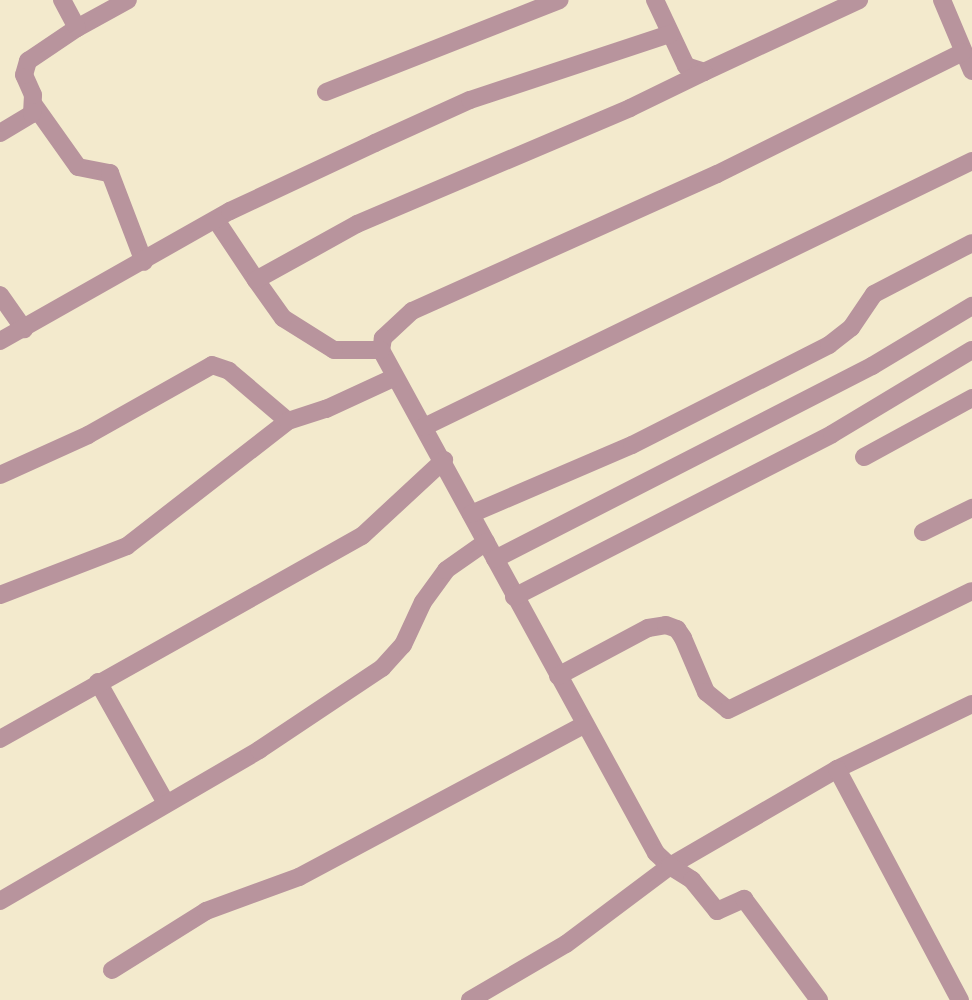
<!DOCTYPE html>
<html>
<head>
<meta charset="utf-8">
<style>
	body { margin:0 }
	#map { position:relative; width:972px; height:1000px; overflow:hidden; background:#f3eacd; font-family:Figtree,sans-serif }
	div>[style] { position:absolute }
	.street>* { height:18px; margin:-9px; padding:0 9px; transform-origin:9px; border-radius:9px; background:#b8949d }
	span { translate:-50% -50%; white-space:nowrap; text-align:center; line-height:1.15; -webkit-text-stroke:4.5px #fff; paint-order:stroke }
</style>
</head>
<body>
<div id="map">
	<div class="street">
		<i style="left:655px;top:0;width:73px;rotate:64.8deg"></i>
		<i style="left:686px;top:66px;width:19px;rotate:18deg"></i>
		<i style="left:704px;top:72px;width:171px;rotate:-24.9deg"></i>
		<i style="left:942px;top:0;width:77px;rotate:67.1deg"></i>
		<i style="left:77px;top:28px;width:58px;rotate:-28.8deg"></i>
		<i style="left:963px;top:52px;width:275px;rotate:153.6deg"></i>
		<i style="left:717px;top:174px;width:334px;rotate:155.8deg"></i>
		<i style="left:412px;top:311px;width:40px;rotate:137deg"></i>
		<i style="left:383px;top:338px;width:12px;rotate:99deg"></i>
		<i style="left:381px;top:350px;width:573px;rotate:61.33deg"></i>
		<i style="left:656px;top:853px;width:19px;rotate:43deg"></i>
		<i style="left:670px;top:866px;width:193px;rotate:-30.1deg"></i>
		<i style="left:837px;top:769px;width:150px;rotate:-25.7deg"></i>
		<i style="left:326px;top:92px;width:251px;rotate:-21.5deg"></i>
		<i style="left:34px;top:105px;width:76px;rotate:54.6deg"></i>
		<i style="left:78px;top:167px;width:33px;rotate:11deg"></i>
		<i style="left:110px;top:173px;width:95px;rotate:69.1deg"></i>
		<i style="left:0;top:133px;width:37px;rotate:-31deg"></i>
		<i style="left:32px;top:114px;width:19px;rotate:-87deg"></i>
		<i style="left:33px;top:95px;width:22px;rotate:-114deg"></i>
		<i style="left:24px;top:75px;width:15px;rotate:-74deg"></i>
		<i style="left:28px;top:61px;width:59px;rotate:-34deg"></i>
		<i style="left:77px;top:28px;width:32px;rotate:-118deg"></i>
		<i style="left:216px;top:220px;width:72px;rotate:56.3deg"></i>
		<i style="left:0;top:295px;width:42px;rotate:54.8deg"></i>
		<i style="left:0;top:341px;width:264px;rotate:-29.5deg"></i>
		<i style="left:230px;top:211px;width:160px;rotate:-25.1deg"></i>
		<i style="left:375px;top:143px;width:104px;rotate:-24.4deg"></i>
		<i style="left:470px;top:100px;width:211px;rotate:-18.3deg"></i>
		<i style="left:381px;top:350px;width:47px;rotate:180deg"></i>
		<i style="left:334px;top:350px;width:60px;rotate:-147.9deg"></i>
		<i style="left:283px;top:318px;width:47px;rotate:-125.4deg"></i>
		<i style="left:256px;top:280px;width:115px;rotate:-29deg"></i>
		<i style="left:357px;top:224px;width:297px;rotate:-23deg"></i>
		<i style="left:630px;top:108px;width:82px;rotate:-25.9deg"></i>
		<i style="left:424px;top:427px;width:609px;rotate:-25.89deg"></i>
		<i style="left:864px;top:457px;width:123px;rotate:-28.6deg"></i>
		<i style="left:0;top:475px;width:97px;rotate:-24.4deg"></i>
		<i style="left:88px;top:435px;width:142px;rotate:-29.4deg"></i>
		<i style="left:212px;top:365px;width:18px;rotate:19deg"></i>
		<i style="left:229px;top:371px;width:77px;rotate:40.3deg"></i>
		<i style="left:471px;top:514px;width:175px;rotate:-23.2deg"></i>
		<i style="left:632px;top:445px;width:221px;rotate:-26.9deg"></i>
		<i style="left:829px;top:345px;width:28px;rotate:-38deg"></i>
		<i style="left:851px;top:328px;width:41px;rotate:-55.9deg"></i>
		<i style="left:874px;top:294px;width:110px;rotate:-27.5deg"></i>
		<i style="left:923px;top:532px;width:55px;rotate:-26.1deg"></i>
		<i style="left:495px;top:559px;width:424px;rotate:-27.1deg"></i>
		<i style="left:872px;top:366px;width:117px;rotate:-31deg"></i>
		<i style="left:0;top:595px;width:136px;rotate:-21.1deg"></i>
		<i style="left:127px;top:546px;width:204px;rotate:-37.8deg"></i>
		<i style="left:288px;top:421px;width:40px;rotate:-18deg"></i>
		<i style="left:326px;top:409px;width:74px;rotate:-24.8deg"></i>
		<i style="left:514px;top:597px;width:357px;rotate:-27.1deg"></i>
		<i style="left:832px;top:434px;width:163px;rotate:-31deg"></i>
		<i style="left:558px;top:676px;width:102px;rotate:-28.1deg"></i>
		<i style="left:648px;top:628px;width:18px;rotate:-9deg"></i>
		<i style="left:666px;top:625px;width:12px;rotate:20deg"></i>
		<i style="left:677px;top:629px;width:11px;rotate:56deg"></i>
		<i style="left:683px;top:638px;width:59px;rotate:66.9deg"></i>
		<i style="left:706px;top:692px;width:28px;rotate:39deg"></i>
		<i style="left:728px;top:710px;width:271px;rotate:-26deg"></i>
		<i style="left:98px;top:682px;width:139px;rotate:60.7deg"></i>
		<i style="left:0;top:739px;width:415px;rotate:-29.3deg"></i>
		<i style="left:362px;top:536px;width:112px;rotate:-42.8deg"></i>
		<i style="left:837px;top:769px;width:262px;rotate:62deg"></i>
		<i style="left:0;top:901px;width:300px;rotate:-30.2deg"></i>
		<i style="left:259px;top:750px;width:148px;rotate:-33.7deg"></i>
		<i style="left:382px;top:668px;width:31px;rotate:-48deg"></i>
		<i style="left:403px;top:645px;width:47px;rotate:-65.1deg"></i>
		<i style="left:423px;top:602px;width:39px;rotate:-54deg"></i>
		<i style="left:446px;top:570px;width:49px;rotate:-35deg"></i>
		<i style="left:112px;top:970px;width:111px;rotate:-32.1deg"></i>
		<i style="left:206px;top:911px;width:99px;rotate:-20.1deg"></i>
		<i style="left:299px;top:877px;width:324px;rotate:-28.1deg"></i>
		<i style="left:470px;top:1000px;width:111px;rotate:-30.3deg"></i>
		<i style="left:566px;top:944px;width:130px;rotate:-36.9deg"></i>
		<i style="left:670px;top:866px;width:26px;rotate:32deg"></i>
		<i style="left:692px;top:880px;width:40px;rotate:51deg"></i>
		<i style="left:717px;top:911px;width:30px;rotate:-24deg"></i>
		<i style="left:744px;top:899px;width:126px;rotate:53.4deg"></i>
	</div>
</div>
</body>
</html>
